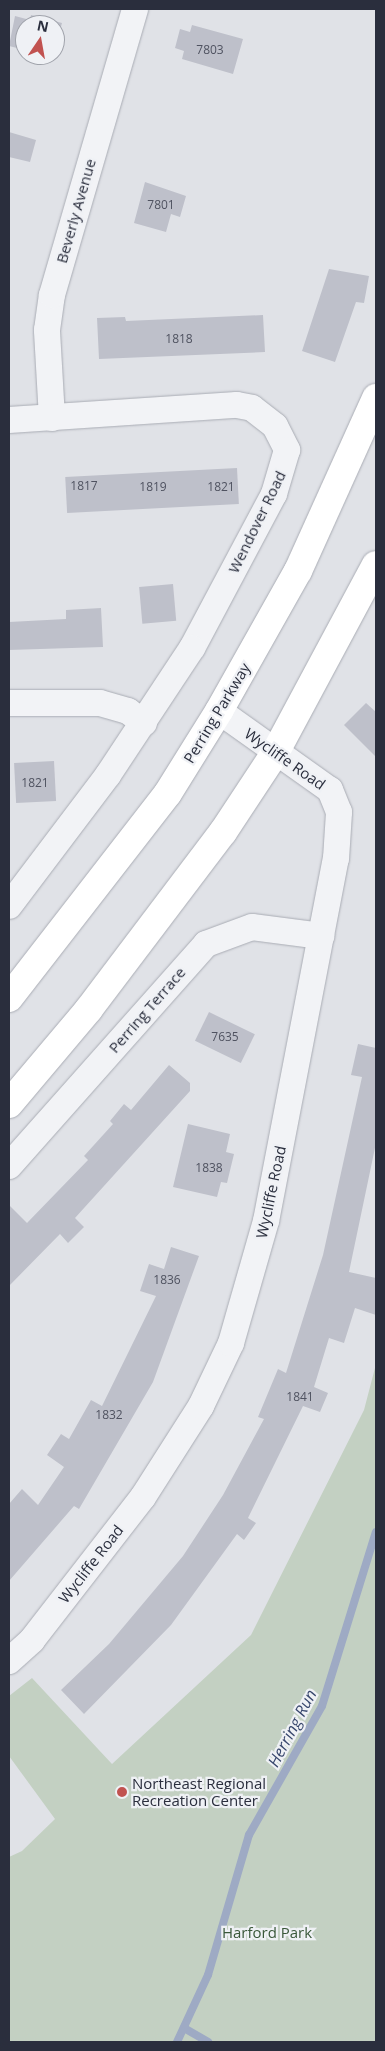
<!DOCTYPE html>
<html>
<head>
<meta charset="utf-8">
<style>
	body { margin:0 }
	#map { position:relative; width:385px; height:2051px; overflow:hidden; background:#e0e2e7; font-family:"Open Sans",sans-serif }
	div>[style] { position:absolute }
	.green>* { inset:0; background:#c3d0c2 }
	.stream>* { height:8px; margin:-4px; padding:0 4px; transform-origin:4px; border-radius:4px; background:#9eaac4 }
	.building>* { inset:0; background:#bec0ca; transform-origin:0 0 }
	.roads { filter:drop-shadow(0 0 1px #a9acb4) drop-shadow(0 0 1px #a9acb4) }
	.street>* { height:26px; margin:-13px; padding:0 13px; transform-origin:13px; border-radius:13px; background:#f2f3f6 }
	.primary>* { height:28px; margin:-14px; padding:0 14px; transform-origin:14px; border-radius:14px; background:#fff }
	.dots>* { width:14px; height:14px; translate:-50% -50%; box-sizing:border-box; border:2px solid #eff1f5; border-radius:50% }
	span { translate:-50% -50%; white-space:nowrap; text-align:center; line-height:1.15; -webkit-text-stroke:4.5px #eff1f5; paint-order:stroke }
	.number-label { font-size:12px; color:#4f5260 }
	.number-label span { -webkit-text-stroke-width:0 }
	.street-label { font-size:15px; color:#2a2e3d }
	.poi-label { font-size:15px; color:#2a2e3d }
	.left { translate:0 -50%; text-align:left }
	.park-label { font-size:15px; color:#395739 }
	.water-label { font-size:16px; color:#38476d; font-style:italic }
	.frame { position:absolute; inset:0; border:10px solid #2a2e3d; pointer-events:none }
	.north { position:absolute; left:15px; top:15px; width:50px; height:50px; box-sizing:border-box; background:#eff1f5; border:1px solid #a0a3ab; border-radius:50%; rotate:12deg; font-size:14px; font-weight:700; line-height:20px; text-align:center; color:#2a2e3d }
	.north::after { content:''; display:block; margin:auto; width:18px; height:22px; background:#c15250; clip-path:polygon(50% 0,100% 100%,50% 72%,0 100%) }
</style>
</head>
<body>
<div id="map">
	<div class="green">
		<i style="clip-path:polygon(376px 1364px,376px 2042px,9px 2042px,9px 1857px,22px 1851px,55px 1819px,9px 1756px,9px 1696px,32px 1678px,112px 1764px,251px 1635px,364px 1410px)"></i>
	</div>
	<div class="stream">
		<i style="left:184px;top:2028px;width:28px;rotate:30deg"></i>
		<i style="left:177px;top:2042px;width:74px;rotate:-65.2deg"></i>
		<i style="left:208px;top:1975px;width:146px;rotate:-73.7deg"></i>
		<i style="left:249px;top:1835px;width:148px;rotate:-60.5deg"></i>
		<i style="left:322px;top:1706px;width:182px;rotate:-72.8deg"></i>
	</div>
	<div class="building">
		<i style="clip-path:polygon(31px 15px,62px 23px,55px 48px,55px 25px,25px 25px,25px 50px,9px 46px,15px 16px,30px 20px)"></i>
		<i style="clip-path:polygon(192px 25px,243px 39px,233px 74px,182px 59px,184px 51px,175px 48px,180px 29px,190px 32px)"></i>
		<i style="clip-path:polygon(9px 132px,36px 140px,30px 162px,9px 157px)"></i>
		<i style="clip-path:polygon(145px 182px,186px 196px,180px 217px,171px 214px,166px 232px,134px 223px)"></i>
		<i style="clip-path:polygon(329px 269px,369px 276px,364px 303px,356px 302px,335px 362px,302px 351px)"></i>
		<i style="clip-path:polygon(263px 315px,265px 352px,99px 359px,97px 318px,125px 317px,126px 321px)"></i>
		<i style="left:237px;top:468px;width:36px;height:172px;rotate:87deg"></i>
		<i style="left:173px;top:584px;width:37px;height:34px;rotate:85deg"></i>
		<i style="clip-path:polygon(101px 608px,103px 647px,9px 650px,9px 622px,66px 619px,66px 610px)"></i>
		<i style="clip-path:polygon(366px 703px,376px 712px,376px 757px,344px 725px)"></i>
		<i style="left:54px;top:761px;width:40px;height:40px;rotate:87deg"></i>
		<i style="left:209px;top:1012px;width:51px;height:32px;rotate:26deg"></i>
		<i style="clip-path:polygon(358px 1044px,376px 1048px,376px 1143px,349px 1272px,376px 1278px,376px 1315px,355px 1308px,344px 1343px,329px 1338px,314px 1387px,328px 1393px,320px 1412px,303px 1406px,248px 1518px,256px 1523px,244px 1540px,237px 1534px,171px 1625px,84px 1714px,61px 1690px,109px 1644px,183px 1556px,223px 1495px,264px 1419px,258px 1417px,278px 1369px,286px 1373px,323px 1255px,362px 1077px,351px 1075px)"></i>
		<i style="clip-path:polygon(169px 1065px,190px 1083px,190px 1091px,75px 1218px,84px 1227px,68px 1243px,60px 1234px,9px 1286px,9px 1205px,27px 1223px,88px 1160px,84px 1156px,113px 1124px,110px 1121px,124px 1104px,131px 1110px)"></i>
		<i style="clip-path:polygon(188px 1124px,230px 1134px,226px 1152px,234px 1154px,227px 1183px,221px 1182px,217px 1197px,173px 1187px)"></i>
		<i style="clip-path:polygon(171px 1247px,199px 1256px,153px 1382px,79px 1509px,74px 1506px,9px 1581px,9px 1504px,22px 1489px,38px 1505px,64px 1467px,47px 1455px,61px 1434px,69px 1439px,91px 1400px,102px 1406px,156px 1296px,140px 1291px,149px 1264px,164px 1269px)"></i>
	</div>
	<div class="roads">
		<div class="street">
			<i style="left:52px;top:418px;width:88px;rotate:-93.3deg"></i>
			<i style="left:47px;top:330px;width:35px;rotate:-82deg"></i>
			<i style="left:52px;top:295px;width:298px;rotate:-73.8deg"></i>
			<i style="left:9px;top:420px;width:228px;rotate:-3.8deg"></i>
			<i style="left:237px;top:405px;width:15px;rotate:11deg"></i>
			<i style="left:252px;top:408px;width:29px;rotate:38deg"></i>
			<i style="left:275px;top:426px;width:27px;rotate:63deg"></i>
			<i style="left:287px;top:450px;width:46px;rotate:106.5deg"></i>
			<i style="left:274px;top:494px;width:174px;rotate:118deg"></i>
			<i style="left:192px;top:648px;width:152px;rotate:123.5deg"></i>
			<i style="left:108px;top:775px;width:164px;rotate:127.1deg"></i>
			<i style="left:9px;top:703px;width:91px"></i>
			<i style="left:100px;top:703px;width:29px;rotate:16deg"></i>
			<i style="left:128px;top:711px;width:20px;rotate:37deg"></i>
			<i style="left:9px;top:1166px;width:297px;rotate:-48.4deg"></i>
			<i style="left:206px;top:944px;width:49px;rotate:-20.3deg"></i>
			<i style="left:252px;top:927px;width:70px;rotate:7.4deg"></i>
			<i style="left:9px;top:1661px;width:31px;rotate:-42deg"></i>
			<i style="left:32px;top:1640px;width:181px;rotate:-52.2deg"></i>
			<i style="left:143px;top:1497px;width:108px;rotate:-57.5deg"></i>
			<i style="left:201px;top:1406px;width:70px;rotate:-64.5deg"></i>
			<i style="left:231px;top:1343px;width:127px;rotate:-74deg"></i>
			<i style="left:266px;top:1221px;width:369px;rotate:-79.1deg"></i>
			<i style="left:336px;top:859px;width:47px;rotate:-86.3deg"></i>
			<i style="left:339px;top:812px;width:24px;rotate:-112deg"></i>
			<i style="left:330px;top:790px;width:136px;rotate:-144.6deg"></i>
		</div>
		<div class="primary">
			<i style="left:9px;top:998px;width:259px;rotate:-52.2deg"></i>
			<i style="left:168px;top:793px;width:97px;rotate:-58.1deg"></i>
			<i style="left:219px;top:711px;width:161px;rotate:-60.6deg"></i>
			<i style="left:298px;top:571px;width:190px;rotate:-65.7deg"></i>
			<i style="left:9px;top:1104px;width:124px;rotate:-49.9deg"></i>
			<i style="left:89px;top:1009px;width:222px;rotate:-52.9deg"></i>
			<i style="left:223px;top:832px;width:95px;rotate:-56.6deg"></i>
			<i style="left:275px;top:753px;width:213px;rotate:-61.8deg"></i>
		</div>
	</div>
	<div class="dots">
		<i style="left:122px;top:1792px;background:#c15250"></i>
	</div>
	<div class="number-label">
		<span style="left:210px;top:50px">7803</span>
		<span style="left:161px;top:205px">7801</span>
		<span style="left:179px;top:339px">1818</span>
		<span style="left:84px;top:486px">1817</span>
		<span style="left:153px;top:487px">1819</span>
		<span style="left:221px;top:487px">1821</span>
		<span style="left:35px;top:783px">1821</span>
		<span style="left:225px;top:1037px">7635</span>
		<span style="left:209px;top:1168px">1838</span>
		<span style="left:167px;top:1280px">1836</span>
		<span style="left:300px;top:1397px">1841</span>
		<span style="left:109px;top:1415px">1832</span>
	</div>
	<div class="street-label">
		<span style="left:76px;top:211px;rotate:-74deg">Beverly Avenue</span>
		<span style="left:257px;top:522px;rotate:-64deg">Wendover Road</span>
		<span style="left:217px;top:713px;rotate:-59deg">Perring Parkway</span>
		<span style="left:285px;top:759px;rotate:35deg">Wycliffe Road</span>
		<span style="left:147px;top:1010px;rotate:-49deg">Perring Terrace</span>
		<span style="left:271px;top:1192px;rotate:-78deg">Wycliffe Road</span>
		<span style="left:91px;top:1564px;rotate:-52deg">Wycliffe Road</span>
	</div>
	<div class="poi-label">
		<span class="left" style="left:132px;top:1792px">Northeast Regional<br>Recreation Center</span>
	</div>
	<div class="park-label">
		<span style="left:267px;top:1933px">Harford Park</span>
	</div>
	<div class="water-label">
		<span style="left:292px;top:1728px;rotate:-62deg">Herring Run</span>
	</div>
	<div class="frame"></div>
	<div class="north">N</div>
</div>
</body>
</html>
